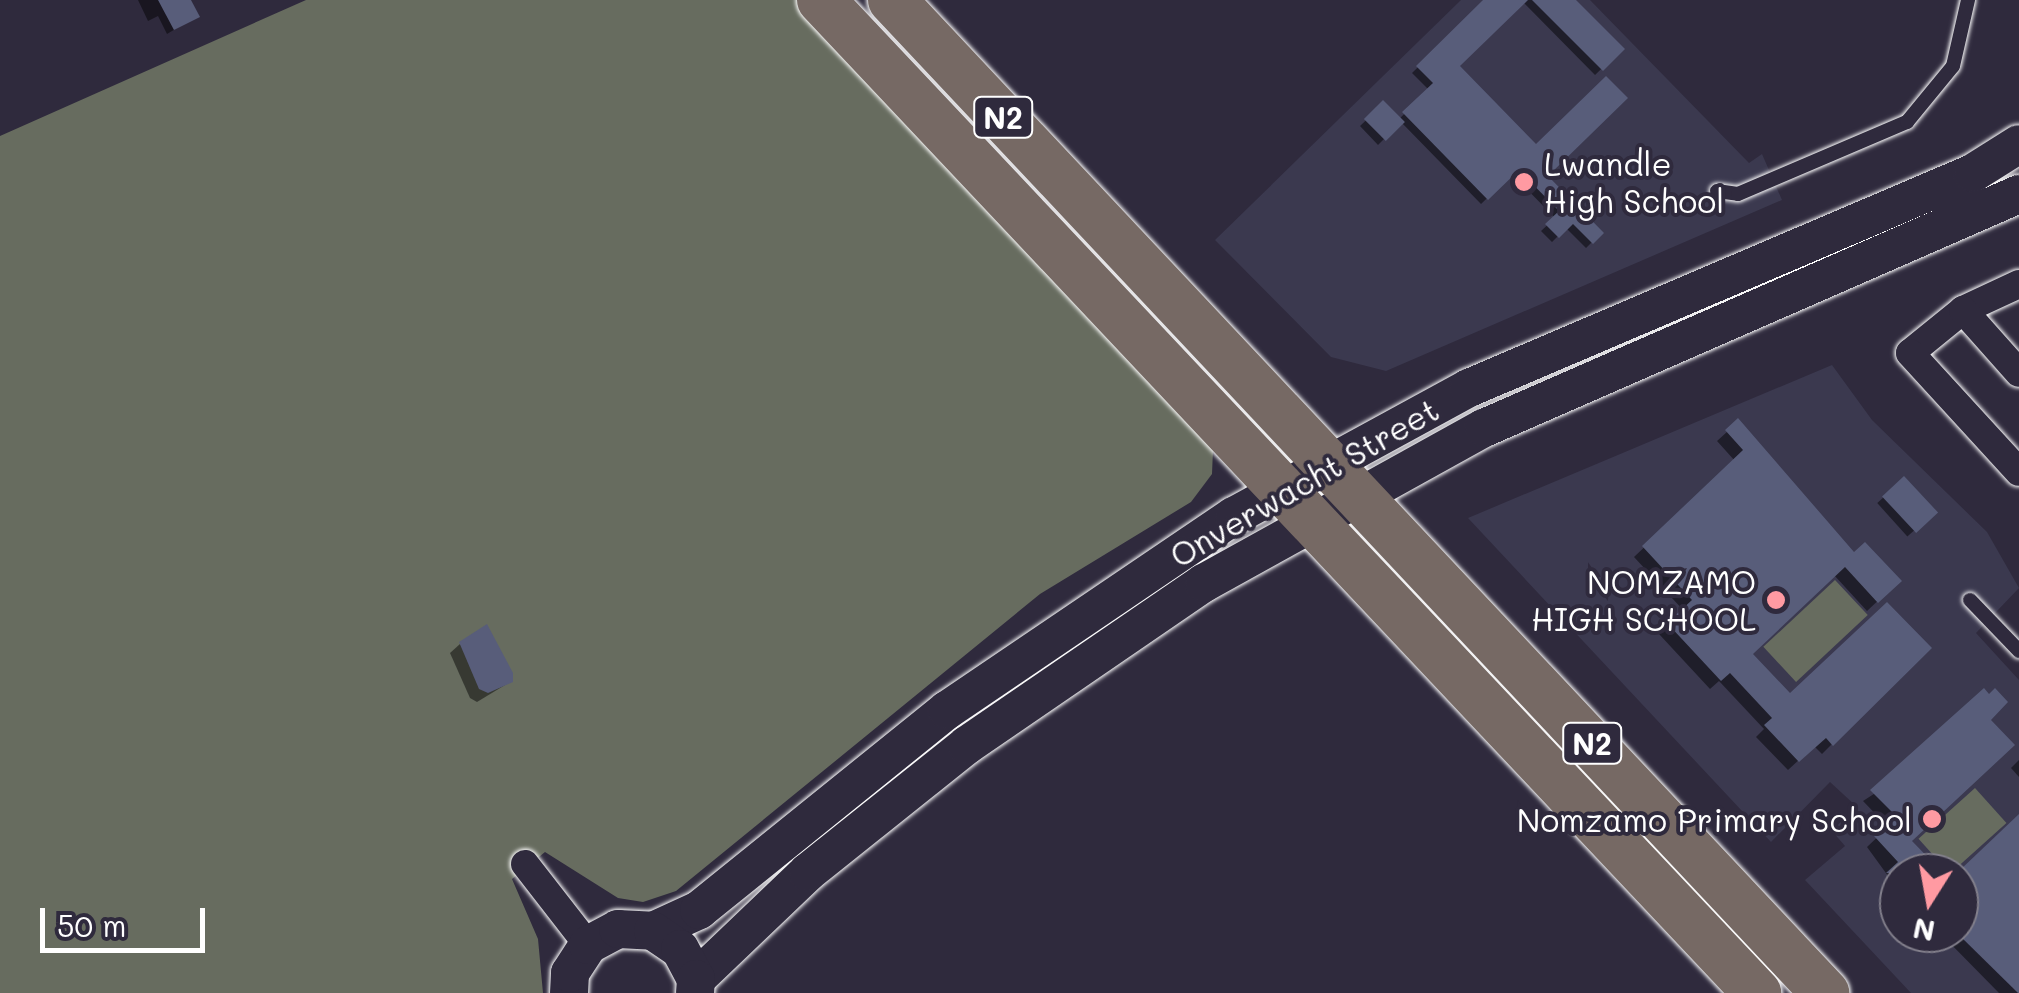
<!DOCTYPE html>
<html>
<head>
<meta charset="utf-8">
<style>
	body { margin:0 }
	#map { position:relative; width:2019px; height:993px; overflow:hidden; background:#2f2a3d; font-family:Mali,sans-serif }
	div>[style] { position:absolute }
	.built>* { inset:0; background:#3b394f }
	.green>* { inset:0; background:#676c5f; transform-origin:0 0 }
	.shadow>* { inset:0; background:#0007; transform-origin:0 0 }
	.building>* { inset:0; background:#585d7a; transform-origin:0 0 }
	.roads { filter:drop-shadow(0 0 2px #fff) drop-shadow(0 0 2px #fff) }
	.lane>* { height:14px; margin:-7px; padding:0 7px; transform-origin:7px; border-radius:7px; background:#2f2a3d }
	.street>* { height:28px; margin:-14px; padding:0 14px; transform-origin:14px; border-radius:14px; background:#2f2a3d }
	.secondary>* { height:38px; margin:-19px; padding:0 19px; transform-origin:19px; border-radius:19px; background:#2f2a3d }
	.highway>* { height:48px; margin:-24px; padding:0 24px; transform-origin:24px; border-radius:24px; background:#766964 }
	.dots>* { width:28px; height:28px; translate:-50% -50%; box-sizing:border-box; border:5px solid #2f2a3d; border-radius:50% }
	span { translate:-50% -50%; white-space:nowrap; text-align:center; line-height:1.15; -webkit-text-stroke:8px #2f2a3d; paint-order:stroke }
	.shield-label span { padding:2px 8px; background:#2f2a3d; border:2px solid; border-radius:8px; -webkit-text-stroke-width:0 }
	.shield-label { font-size:30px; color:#fff; font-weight:700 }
	.poi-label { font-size:32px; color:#fff }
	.left { translate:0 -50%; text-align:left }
	.right { translate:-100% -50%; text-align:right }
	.street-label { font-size:32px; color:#fff }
	.north { position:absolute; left:1879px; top:853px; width:100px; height:100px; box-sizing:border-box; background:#2f2a3d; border:2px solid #827f8b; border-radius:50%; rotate:191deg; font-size:28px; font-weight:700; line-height:40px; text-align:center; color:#fff }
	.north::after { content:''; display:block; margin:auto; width:35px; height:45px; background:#ff9aa2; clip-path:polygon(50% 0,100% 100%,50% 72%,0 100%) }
	.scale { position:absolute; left:40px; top:908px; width:165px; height:45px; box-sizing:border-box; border:5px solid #fff; border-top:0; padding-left:12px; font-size:30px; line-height:35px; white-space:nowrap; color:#fff; -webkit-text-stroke:8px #2f2a3d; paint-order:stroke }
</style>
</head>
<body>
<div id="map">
	<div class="built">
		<i style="clip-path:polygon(1461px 0,1590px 0,1749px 163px,1762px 154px,1782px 200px,1386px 371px,1331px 357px,1215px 240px)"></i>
		<i style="clip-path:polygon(evenodd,1832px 365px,1872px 420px,1987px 532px,2019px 588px,1976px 633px,2019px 680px,2019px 993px,1911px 993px,1805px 880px,1845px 846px,1832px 831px,1856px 806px,1830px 782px,1771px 842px,1468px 518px,1832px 365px,1899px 873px,1959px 873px,1959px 933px,1899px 933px,1899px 873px)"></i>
	</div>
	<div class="green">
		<i style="clip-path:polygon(306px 0,798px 0,1213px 450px,1212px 474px,1191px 502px,1040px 594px,676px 891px,643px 902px,618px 898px,545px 852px,512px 879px,538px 939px,543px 993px,0 993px,0 136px)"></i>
		<i style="left:1835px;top:580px;width:48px;height:98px;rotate:47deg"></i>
		<i style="left:1975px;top:788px;width:47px;height:76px;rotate:48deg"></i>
	</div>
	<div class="shadow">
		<i style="clip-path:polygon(138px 0,188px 0,197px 16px,167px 34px,158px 16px,148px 21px)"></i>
		<i style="clip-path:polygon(1487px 0,1573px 0,1622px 49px,1595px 75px,1523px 2px,1457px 66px,1544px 176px,1601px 233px,1586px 248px,1566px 228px,1552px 242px,1541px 231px,1555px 218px,1512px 174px,1481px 204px,1401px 122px,1378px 145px,1360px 126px,1383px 104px,1398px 120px,1429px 90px,1412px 73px)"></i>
		<i style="clip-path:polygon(1738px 422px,1854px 556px,1899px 581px,1867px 611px,1834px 575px,1750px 654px,1790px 697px,1928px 648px,1822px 754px,1814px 746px,1788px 770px,1756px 737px,1764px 729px,1719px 681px,1710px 689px,1659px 634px,1684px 611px,1634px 557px,1735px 461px,1717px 441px)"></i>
		<i style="left:1904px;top:479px;width:45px;height:36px;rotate:48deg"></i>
		<i style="clip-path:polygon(460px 644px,510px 682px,477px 702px,470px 698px,450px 653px)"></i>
		<i style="clip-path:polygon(1988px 720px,1909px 841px,1940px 873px,1899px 873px,1899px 891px,1867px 847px,1888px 827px,1863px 801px)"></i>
		<i style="clip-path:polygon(2019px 760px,2019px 777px,2011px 768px)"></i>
		<i style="clip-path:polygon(2019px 818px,2019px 993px,1999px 993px,1940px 933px,1959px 933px,1959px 875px)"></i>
	</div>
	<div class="building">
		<i style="clip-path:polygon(158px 0,191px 0,200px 17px,174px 30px)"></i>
		<i style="clip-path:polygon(1483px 0,1528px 0,1460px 66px,1536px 144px,1606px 76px,1628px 98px,1548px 176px,1604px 233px,1593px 244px,1573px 224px,1559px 238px,1545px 224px,1559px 211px,1519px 170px,1488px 200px,1402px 112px,1433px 83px,1416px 66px)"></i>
		<i style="clip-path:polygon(1532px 0,1576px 0,1625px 49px,1603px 71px)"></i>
		<i style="left:1383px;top:100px;width:31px;height:27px;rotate:45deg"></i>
		<i style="clip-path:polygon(1738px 418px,1854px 552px,1865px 542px,1902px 581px,1878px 603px,1845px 567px,1753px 654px,1790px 693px,1887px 602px,1932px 648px,1833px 746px,1826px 738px,1799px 762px,1764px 725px,1772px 718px,1730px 673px,1721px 681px,1667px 623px,1692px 600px,1642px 546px,1743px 450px,1725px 430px)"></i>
		<i style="left:1904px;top:476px;width:50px;height:30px;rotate:47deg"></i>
		<i style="clip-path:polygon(487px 624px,513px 673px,513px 682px,488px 693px,479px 689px,459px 642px)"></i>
		<i style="clip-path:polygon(1984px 688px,1989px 694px,1995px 688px,2008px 702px,1991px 720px,2015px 745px,1912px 841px,1943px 873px,1886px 873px,1898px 862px,1874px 836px,1896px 816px,1870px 790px)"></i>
		<i style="clip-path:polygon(2019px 814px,2019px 993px,2018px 993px,1959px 935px,1959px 871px)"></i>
	</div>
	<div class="roads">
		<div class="lane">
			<i style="left:1717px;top:191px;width:21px;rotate:8deg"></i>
			<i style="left:1738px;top:194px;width:184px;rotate:-23.1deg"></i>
			<i style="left:1907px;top:122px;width:72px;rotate:-50.6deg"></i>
			<i style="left:1953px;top:66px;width:68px;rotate:-77.2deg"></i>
			<i style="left:1970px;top:600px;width:71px;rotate:46.1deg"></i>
		</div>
		<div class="street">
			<i style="left:2019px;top:284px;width:62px;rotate:155.1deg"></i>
			<i style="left:1963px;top:310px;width:68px;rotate:140.9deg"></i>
			<i style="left:1910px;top:353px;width:161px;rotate:47.5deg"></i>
			<i style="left:1963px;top:310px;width:84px;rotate:48.4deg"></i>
			<i style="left:525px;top:864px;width:103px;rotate:52.1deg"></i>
		</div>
		<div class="secondary">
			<i style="left:653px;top:931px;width:51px;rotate:-24.5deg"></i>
			<i style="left:699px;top:910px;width:319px;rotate:-38.9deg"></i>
			<i style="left:947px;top:710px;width:346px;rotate:-34.1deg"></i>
			<i style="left:1234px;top:516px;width:268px;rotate:-28.6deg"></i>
			<i style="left:1469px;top:388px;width:548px;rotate:-23.1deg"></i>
			<i style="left:1973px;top:173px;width:54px;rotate:-32.2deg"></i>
			<i style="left:696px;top:979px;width:155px;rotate:-43.7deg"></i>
			<i style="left:808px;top:872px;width:203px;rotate:-38.6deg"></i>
			<i style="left:967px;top:745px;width:287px;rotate:-34.4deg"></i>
			<i style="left:1204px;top:583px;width:320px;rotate:-29deg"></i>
			<i style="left:1484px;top:428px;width:584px;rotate:-23.62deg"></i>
			<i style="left:569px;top:993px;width:20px;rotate:-87deg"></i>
			<i style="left:570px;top:973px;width:33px;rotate:-57deg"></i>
			<i style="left:588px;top:945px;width:34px;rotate:-28deg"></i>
			<i style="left:618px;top:929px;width:35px;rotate:3deg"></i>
			<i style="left:653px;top:931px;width:32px;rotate:34deg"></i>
			<i style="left:680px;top:949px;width:34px;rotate:62deg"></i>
			<i style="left:696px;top:979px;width:14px;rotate:94deg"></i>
		</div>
		<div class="highway">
			<i style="left:821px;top:0;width:1365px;rotate:46.69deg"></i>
			<i style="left:892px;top:0;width:1363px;rotate:46.78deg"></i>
		</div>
	</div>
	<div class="dots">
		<i style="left:1524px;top:182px;background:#ff9aa2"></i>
		<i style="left:1776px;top:600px;background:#ff9aa2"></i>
		<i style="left:1932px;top:819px;background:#ff9aa2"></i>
	</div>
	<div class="shield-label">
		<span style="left:1003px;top:117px">N2</span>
		<span style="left:1592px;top:743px">N2</span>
	</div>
	<div class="poi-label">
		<span class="left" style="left:1544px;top:182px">Lwandle<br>High School</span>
		<span class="right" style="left:1756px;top:600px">NOMZAMO<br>HIGH SCHOOL</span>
		<span class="right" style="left:1912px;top:819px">Nomzamo Primary School</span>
	</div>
	<div class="street-label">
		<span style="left:1304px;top:482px;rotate:-30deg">Onverwacht Street</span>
	</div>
	<div class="north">N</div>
	<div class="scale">50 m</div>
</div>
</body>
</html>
